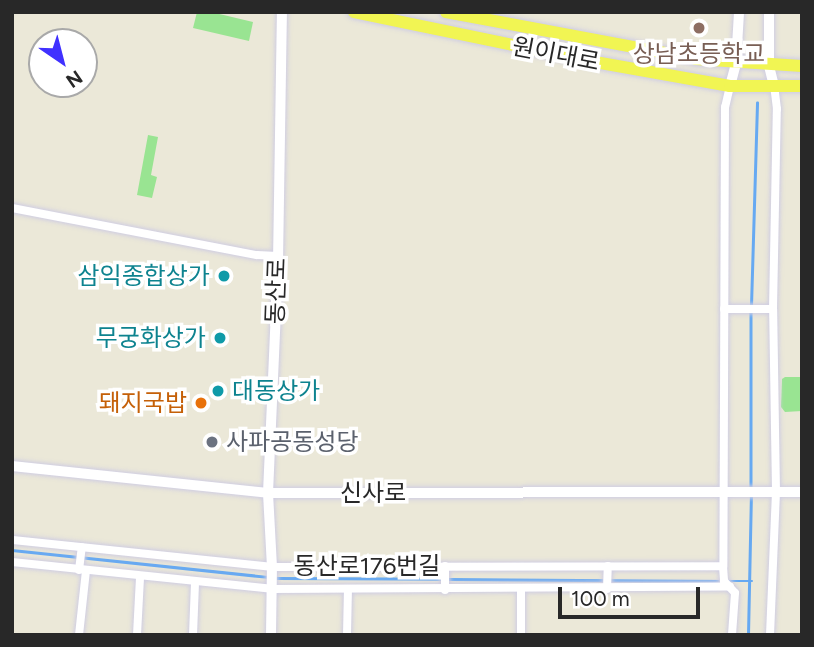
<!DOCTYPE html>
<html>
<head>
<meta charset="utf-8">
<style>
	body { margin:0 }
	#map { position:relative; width:814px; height:647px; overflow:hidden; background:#ebe8d8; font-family:Figtree,"Noto Sans KR",sans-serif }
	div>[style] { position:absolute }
	.green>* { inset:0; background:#99e492 }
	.stream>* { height:2.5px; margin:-1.25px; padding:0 1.25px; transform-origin:1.25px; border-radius:1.25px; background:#66a9f2 }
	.roads { filter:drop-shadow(0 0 2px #cfcde2) drop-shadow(0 0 2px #cfcde2) }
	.street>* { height:8px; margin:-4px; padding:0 4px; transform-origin:4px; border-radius:4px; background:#fff }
	.secondary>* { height:10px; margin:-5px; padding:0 5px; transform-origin:5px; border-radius:5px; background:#fff }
	.primary>* { height:12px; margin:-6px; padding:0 6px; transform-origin:6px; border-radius:6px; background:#f1f553 }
	.dots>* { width:19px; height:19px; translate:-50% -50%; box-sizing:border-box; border:4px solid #fff; border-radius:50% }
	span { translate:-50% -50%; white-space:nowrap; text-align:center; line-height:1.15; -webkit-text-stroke:7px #fff; paint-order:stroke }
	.street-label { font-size:24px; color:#282828 }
	.education-label { font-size:24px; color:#785e54 }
	.culture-label { font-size:24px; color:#0d838f }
	.right { translate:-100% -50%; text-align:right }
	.left { translate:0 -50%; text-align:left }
	.food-label { font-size:24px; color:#c56008 }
	.worship-label { font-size:24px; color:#5b616d }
	.frame { position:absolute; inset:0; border:14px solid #282828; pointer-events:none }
	.north { position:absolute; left:28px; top:28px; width:70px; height:70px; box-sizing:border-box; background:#fff; border:2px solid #a9a9a9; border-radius:50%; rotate:145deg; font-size:19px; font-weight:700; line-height:28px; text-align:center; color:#282828 }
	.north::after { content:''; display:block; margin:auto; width:24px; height:32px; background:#4031ff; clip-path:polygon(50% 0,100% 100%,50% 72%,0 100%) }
	.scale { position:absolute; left:558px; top:587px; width:142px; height:32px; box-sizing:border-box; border:4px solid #282828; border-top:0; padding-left:9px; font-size:21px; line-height:24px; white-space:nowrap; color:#282828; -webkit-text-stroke:5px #fff; paint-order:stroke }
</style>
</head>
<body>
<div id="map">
	<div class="green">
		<i style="clip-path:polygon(197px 12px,211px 12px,253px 22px,249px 41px,193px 28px)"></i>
		<i style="clip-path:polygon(148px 135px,158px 137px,151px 175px,157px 177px,152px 198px,137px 195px)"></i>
		<i style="clip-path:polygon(785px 377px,802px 377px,802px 411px,785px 412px,781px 407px,782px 379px)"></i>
	</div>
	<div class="stream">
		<i style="left:751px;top:306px;width:203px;rotate:-88.3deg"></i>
		<i style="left:751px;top:313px;width:175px;rotate:90deg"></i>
		<i style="left:12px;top:550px;width:259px;rotate:6deg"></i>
		<i style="left:277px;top:578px;width:164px;rotate:0.3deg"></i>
		<i style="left:448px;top:579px;width:273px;rotate:0.4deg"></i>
		<i style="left:728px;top:581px;width:24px"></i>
		<i style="left:748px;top:635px;width:140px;rotate:-88.8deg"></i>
	</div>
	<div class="roads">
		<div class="street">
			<i style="left:730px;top:86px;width:22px;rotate:103deg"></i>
			<i style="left:725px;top:107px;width:459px;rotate:90.2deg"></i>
			<i style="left:723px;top:566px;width:15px;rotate:86deg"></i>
			<i style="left:724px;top:581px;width:16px;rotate:47deg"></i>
			<i style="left:735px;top:593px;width:42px;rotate:94.1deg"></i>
			<i style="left:12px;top:208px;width:249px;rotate:10.9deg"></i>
			<i style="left:257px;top:255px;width:21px;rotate:3deg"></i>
			<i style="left:724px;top:309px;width:49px"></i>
			<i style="left:12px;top:540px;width:261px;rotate:5.9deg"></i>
			<i style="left:272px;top:567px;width:451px;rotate:-0.1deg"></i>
			<i style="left:12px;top:562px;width:261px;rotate:5.9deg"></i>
			<i style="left:272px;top:589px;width:458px;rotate:-0.3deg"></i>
			<i style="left:445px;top:566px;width:24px;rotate:90deg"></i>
			<i style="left:79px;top:570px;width:23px;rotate:-83deg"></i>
			<i style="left:607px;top:589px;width:23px;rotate:-88deg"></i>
			<i style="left:79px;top:635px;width:64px;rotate:-83.8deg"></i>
			<i style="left:137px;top:635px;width:58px;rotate:-87deg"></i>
			<i style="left:193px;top:635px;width:52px;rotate:-87.8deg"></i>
			<i style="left:347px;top:635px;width:46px;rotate:-88.8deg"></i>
			<i style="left:521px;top:635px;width:45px;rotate:-90deg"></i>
			<i style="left:770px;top:635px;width:143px;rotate:-87.6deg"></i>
			<i style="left:776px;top:492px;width:183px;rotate:-90.9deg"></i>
			<i style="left:773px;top:309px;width:200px;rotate:-88.9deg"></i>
			<i style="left:777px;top:109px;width:23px;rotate:-97deg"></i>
		</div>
		<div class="secondary">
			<i style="left:769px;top:12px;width:54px;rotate:90deg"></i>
			<i style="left:769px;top:66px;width:21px;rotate:76deg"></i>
			<i style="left:730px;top:86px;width:24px;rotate:-75deg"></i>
			<i style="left:736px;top:63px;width:51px;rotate:-86.6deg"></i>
			<i style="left:12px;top:466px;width:257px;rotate:6deg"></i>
			<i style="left:268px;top:493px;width:534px;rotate:-0.11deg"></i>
			<i style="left:271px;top:635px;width:68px;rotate:-89.2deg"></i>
			<i style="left:272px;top:567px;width:74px;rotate:-93.1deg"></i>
			<i style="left:268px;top:493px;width:231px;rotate:-87.5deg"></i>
			<i style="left:278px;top:262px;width:250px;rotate:-89.1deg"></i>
		</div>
		<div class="primary">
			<i style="left:354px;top:12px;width:246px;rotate:11.7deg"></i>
			<i style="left:595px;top:62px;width:137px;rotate:10.1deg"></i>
			<i style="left:730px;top:86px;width:72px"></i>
			<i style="left:446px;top:12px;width:254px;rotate:10.6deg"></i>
			<i style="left:696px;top:59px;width:106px;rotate:3.8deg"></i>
		</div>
	</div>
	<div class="dots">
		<i style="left:699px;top:28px;background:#8d6e63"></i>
		<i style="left:224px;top:276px;background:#0f9aa8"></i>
		<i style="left:220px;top:338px;background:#0f9aa8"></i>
		<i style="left:218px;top:391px;background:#0f9aa8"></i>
		<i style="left:201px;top:403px;background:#e8710a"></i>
		<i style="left:212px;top:442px;background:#6b7280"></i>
	</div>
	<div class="street-label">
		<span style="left:556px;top:54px;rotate:11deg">원이대로</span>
		<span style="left:276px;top:291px;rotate:-88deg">동산로</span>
		<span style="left:373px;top:493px">신사로</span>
		<span style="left:367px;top:566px">동산로176번길</span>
	</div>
	<div class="education-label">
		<span style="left:699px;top:54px">상남초등학교</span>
	</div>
	<div class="culture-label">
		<span class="right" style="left:210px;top:276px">삼익종합상가</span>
		<span class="right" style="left:206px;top:338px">무궁화상가</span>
		<span class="left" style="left:232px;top:391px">대동상가</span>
	</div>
	<div class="food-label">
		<span class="right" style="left:187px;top:403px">돼지국밥</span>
	</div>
	<div class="worship-label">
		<span class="left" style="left:226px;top:442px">사파공동성당</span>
	</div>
	<div class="frame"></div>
	<div class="north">N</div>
	<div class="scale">100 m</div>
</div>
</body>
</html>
